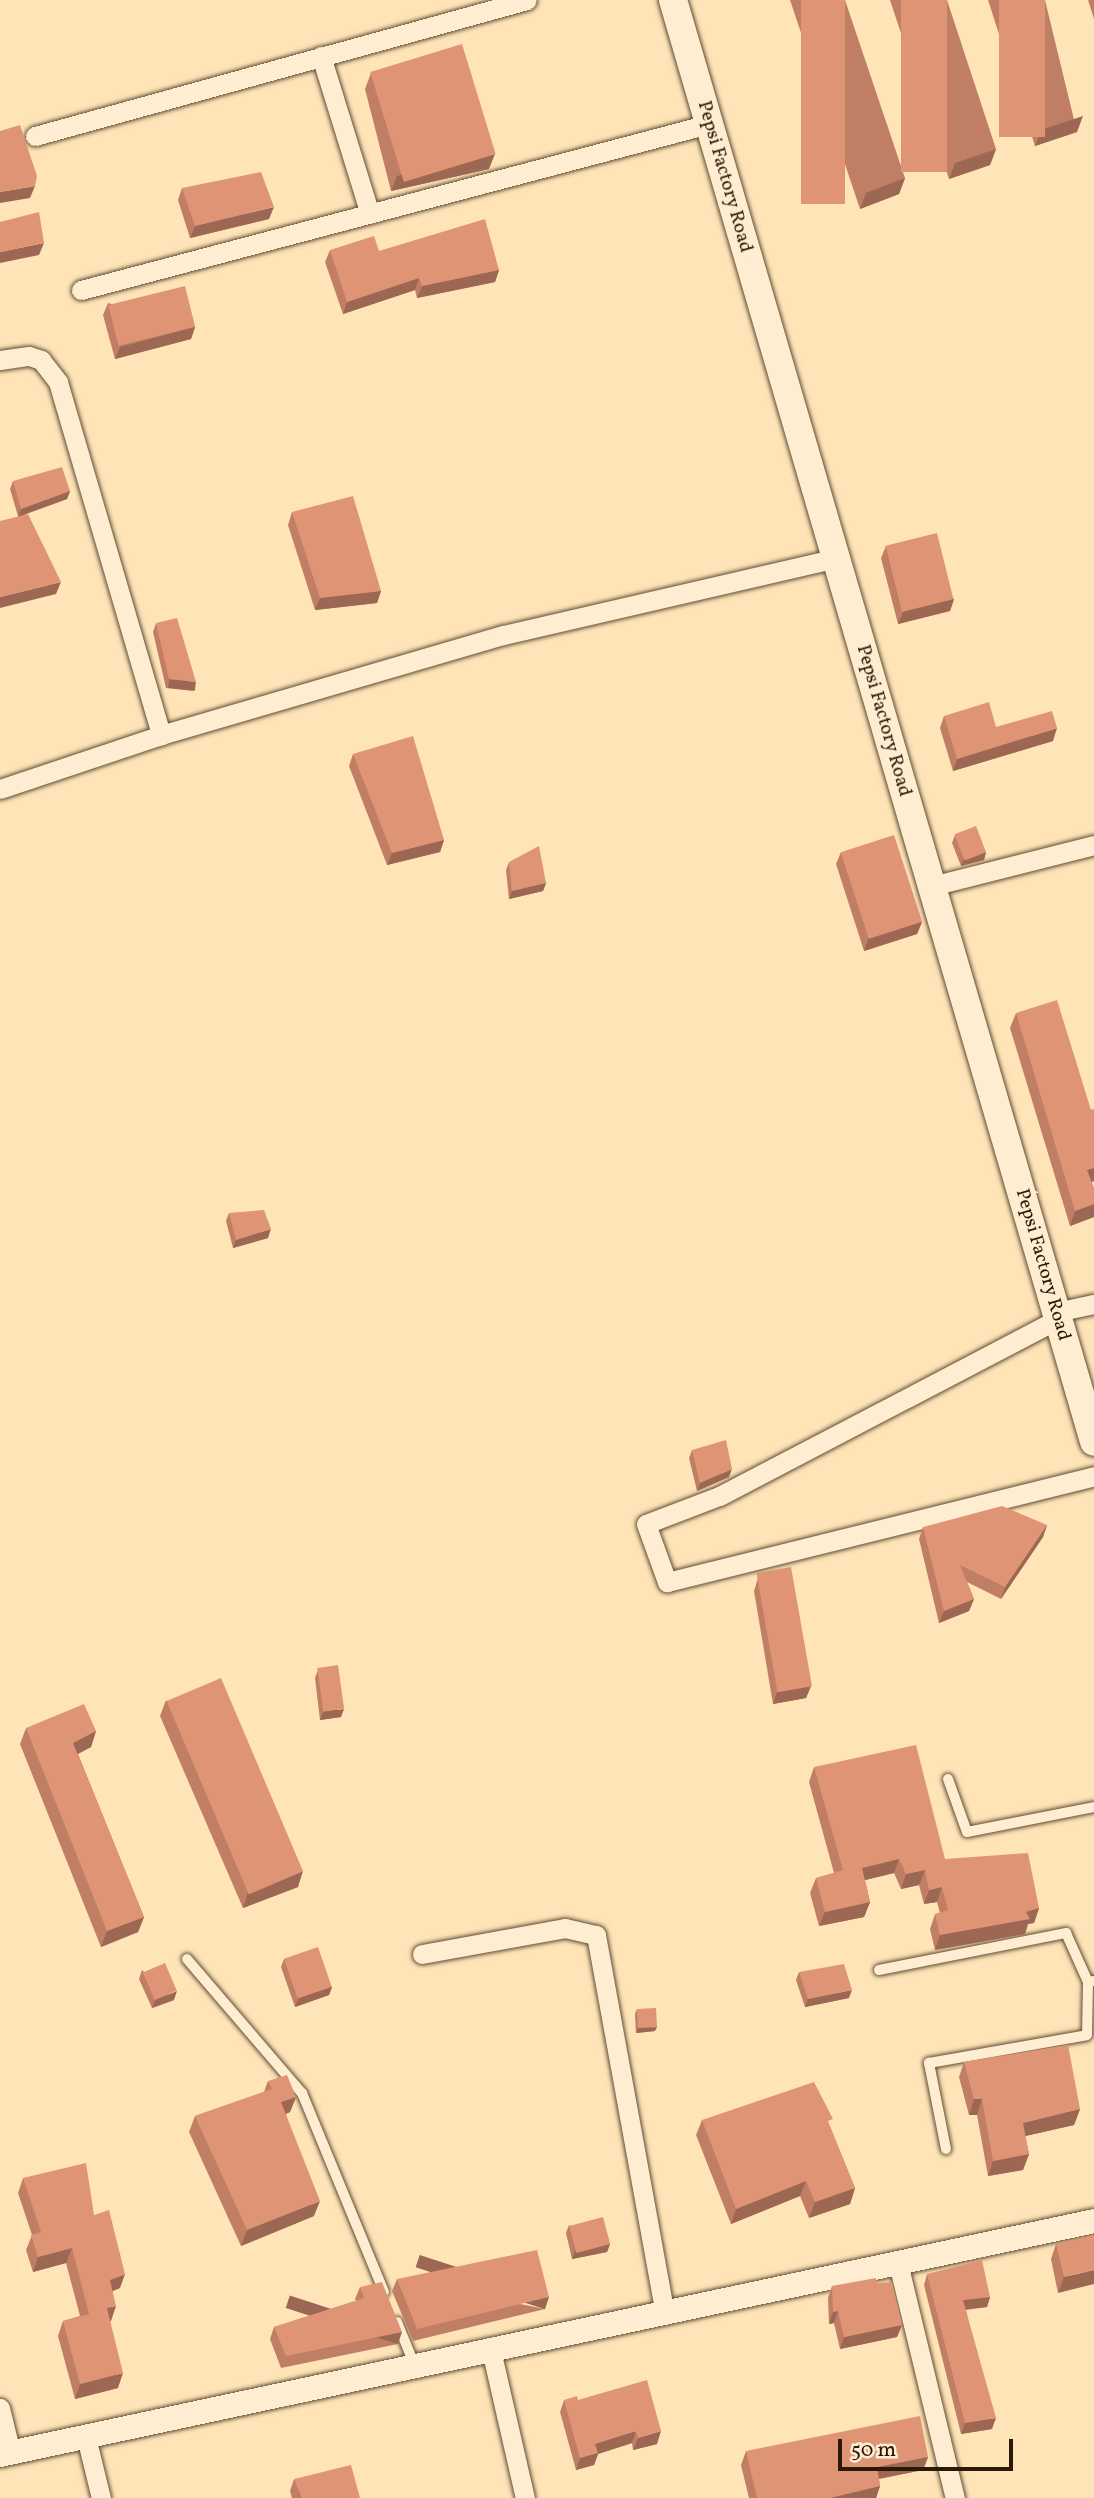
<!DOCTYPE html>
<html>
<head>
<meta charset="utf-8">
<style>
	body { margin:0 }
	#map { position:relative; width:1094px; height:2498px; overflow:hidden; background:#ffe4b8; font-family:Vollkorn,serif }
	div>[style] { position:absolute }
	.roads { filter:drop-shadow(0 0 2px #5f4c33) drop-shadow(0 0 2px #5f4c33) }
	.service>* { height:10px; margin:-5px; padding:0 5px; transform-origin:5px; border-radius:5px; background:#ffedd1 }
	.minor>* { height:19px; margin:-9.5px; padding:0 9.5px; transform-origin:9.5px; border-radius:9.5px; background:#ffedd1 }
	.tertiary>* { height:24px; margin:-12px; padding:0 12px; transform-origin:12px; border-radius:12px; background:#ffedd1 }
	.secondary>* { height:28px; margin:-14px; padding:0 14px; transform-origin:14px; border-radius:14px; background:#ffedd1 }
	.wall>* { inset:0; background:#c07f65 }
	.shaded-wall>* { inset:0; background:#9c6853; transform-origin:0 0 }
	.building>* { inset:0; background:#df9476; transform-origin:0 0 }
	span { translate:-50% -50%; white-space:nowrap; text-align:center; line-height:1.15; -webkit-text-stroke:7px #ffedd1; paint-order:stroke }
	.street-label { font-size:19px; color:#2a1907 }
	.scale { position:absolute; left:838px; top:2439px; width:175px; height:32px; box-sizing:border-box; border:4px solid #2a1907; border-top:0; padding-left:9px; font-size:21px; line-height:24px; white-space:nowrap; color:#2a1907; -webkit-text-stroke:5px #ffedd1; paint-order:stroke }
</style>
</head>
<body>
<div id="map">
	<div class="roads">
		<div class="service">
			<i style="left:948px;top:1779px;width:56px;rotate:70.3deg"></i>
			<i style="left:967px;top:1832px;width:129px;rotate:-11.1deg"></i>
			<i style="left:187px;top:1959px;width:177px;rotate:49.4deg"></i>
			<i style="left:302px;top:2093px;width:215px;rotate:67.6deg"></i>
			<i style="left:879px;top:1970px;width:191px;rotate:-11.2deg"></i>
			<i style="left:1066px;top:1933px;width:54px;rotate:65.8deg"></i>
			<i style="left:946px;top:2149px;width:88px;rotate:-101.2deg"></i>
			<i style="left:929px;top:2063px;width:160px;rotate:-10deg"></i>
			<i style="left:1087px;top:2035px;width:53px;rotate:-88.9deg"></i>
			<i style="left:1088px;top:1982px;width:6px;rotate:-9deg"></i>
			<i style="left:397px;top:2322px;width:48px;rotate:67.8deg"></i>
		</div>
		<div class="minor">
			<i style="left:321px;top:56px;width:165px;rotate:72.8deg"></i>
			<i style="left:35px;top:136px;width:510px;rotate:-15.45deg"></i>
			<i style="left:81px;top:290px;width:650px;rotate:-14.81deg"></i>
			<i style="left:0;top:360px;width:29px;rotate:-8deg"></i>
			<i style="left:29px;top:356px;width:13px;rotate:18deg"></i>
			<i style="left:41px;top:360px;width:28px;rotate:52deg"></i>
			<i style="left:58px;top:382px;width:368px;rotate:73.7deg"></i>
			<i style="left:0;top:789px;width:170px;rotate:-18.5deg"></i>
			<i style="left:161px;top:735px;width:356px;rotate:-16.3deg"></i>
			<i style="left:503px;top:635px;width:342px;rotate:-13deg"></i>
			<i style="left:932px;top:886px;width:167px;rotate:-14.2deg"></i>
			<i style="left:1056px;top:1312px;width:39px;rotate:-12deg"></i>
			<i style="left:1058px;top:1319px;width:382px;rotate:152.4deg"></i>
			<i style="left:719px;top:1496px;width:78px;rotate:159deg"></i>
			<i style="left:646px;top:1524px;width:62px;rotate:70.1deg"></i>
			<i style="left:667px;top:1582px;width:440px;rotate:-13.9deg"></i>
			<i style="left:422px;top:1954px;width:145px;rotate:-10.3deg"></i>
			<i style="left:565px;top:1928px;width:32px;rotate:13deg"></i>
			<i style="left:596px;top:1935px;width:384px;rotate:79.7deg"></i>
			<i style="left:898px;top:2263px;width:242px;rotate:76.4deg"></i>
			<i style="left:491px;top:2350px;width:152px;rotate:77.1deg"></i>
			<i style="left:0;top:2408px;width:46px;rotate:76.3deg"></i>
			<i style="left:86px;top:2437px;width:63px;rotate:76.2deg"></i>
		</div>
		<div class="tertiary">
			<i style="left:0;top:2455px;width:1119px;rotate:-12.07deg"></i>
		</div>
		<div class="secondary">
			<i style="left:673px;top:0;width:1502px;rotate:73.72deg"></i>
		</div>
	</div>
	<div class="wall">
		<i style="clip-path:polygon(790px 0,845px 0,905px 178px,899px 194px,860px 209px)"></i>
		<i style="clip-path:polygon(890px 0,947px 0,996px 149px,990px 165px,949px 179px)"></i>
		<i style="clip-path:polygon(988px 0,1045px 0,1077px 132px,1035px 146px)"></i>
		<i style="clip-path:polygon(1088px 0,1094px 0,1094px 19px)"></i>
		<i style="clip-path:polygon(371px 73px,489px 169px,391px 191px,365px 89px)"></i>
		<i style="clip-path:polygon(182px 188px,269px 219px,190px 238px,178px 200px)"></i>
		<i style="clip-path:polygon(330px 250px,379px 251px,499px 270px,495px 282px,417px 298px,415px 290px,343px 314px,325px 262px)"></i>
		<i style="clip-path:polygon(108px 303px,195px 327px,191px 339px,115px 359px,103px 315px)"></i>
		<i style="clip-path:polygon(13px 481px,70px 491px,67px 499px,25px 514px,56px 594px,18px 516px,10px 489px)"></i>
		<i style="clip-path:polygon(292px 512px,381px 591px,377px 603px,315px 610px,288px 525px)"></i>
		<i style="clip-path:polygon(886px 546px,954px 599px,950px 611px,898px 624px,881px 558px)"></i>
		<i style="clip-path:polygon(156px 623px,193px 691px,166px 688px,153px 632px)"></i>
		<i style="clip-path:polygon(944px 716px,996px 727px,1053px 741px,953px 771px,940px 728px)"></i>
		<i style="clip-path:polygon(353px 754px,444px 840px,440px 852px,387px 865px,349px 766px)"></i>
		<i style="clip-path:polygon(955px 835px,986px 852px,984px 860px,961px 866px,952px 843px)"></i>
		<i style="clip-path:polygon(841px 852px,922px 922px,917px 934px,864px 951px,836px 864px)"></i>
		<i style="clip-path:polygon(509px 862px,546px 883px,543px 891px,509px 899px,506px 870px)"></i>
		<i style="clip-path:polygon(1016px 1013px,1091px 1110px,1094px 1109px,1094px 1181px,1092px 1182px,1094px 1217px,1070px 1226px,1010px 1028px)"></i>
		<i style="clip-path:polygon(229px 1213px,268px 1238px,233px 1248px,226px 1221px)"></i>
		<i style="clip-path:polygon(692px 1450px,729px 1477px,697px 1491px,689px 1458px)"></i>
		<i style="clip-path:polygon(1047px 1525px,1043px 1537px,1001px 1599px,967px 1582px,974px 1599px,969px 1611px,939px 1623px,919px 1539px,923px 1527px)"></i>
		<i style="clip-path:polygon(758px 1578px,811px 1686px,806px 1698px,773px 1704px,754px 1591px)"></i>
		<i style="clip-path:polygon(318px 1670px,341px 1717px,320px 1720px,315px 1678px)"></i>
		<i style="clip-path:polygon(166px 1700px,298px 1887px,243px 1908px,160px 1716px)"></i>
		<i style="clip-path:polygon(26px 1728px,96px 1731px,91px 1747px,78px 1754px,144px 1917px,138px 1932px,101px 1947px,20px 1744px)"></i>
		<i style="clip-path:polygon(814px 1767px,945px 1859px,1039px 1908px,1034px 1923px,1028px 1924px,1025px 1934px,935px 1950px,930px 1929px,935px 1914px,940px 1913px,937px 1902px,924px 1904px,919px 1885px,901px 1889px,894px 1873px,865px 1880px,870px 1902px,864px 1917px,819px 1926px,810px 1893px,816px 1878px,834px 1873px,809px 1782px)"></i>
		<i style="clip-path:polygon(284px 1959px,332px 1987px,329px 1995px,295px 2007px,281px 1967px)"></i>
		<i style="clip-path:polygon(142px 1970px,174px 2000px,152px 2008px,139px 1979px)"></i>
		<i style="clip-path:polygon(799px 1972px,849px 1998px,805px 2007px,796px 1980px)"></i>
		<i style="clip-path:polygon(637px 2009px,655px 2031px,636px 2033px,635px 2014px)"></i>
		<i style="clip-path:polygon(964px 2062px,1080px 2109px,1074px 2125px,1025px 2136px,1029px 2154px,1023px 2170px,988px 2176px,977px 2115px,969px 2115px,959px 2077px)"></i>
		<i style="clip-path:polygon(268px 2081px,296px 2097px,290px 2112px,286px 2114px,314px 2216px,241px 2246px,189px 2132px,195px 2116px,264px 2092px)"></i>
		<i style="clip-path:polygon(702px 2120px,830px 2127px,855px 2188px,850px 2204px,809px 2218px,800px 2196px,731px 2224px,696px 2135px)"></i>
		<i style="clip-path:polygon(23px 2178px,94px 2215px,120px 2288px,113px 2291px,110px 2321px,118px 2388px,75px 2399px,58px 2336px,63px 2321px,80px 2316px,66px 2263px,33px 2272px,26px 2250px,32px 2235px,18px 2193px)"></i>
		<i style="clip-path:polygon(569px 2225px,610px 2244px,607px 2252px,572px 2259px,566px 2233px)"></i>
		<i style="clip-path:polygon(1094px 2235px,1058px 2293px,1051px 2259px,1056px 2244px)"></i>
		<i style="clip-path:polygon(927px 2274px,990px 2297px,987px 2307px,966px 2310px,992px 2429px,961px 2434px,924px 2285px)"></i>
		<i style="clip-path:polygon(397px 2279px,545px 2309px,413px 2341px,392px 2291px)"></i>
		<i style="clip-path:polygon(877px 2283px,902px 2325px,897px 2337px,840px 2349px,834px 2323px,829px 2324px,828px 2298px,832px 2286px)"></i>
		<i style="clip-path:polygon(360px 2287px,398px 2344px,281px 2368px,270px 2339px,274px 2327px,356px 2301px,355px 2299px)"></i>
		<i style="clip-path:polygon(564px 2400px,578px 2400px,657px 2444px,633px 2450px,632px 2443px,598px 2454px,594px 2465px,576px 2470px,560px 2412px)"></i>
		<i style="clip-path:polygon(746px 2451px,928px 2457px,923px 2470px,879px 2479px,880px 2486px,876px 2498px,749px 2498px,741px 2465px)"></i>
		<i style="clip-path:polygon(294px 2479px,360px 2498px,292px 2498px,290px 2491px)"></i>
	</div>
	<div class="shaded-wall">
		<i style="clip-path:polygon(1083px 116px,1077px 132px,1035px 146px,1041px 130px)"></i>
		<i style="clip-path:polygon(996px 149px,990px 165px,949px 179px,955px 163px)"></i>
		<i style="clip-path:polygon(495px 154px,489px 169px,391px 191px,397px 176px)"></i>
		<i style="clip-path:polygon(905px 178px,899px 194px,860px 209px,866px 193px)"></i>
		<i style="clip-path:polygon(35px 186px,30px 198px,0 203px,0 192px)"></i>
		<i style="clip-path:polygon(274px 207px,269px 219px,190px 238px,195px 226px)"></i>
		<i style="clip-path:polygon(44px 243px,39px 255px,0 263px,0 252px)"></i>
		<i style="clip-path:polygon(499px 270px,495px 282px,417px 298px,422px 286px)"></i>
		<i style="clip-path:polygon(419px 278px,415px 290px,343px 314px,347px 302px)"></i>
		<i style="clip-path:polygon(195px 327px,191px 339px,115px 359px,120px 347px)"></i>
		<i style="clip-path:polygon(70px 491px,67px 499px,18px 517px,21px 509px)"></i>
		<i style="clip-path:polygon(61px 582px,56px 594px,0 608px,0 597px)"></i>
		<i style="clip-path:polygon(381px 591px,377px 603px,315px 610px,320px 598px)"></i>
		<i style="clip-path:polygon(954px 599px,950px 611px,898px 624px,903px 612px)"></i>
		<i style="left:169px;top:679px;width:27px;height:9px;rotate:6deg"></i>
		<i style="clip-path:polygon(1057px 728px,1053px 741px,953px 771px,957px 759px)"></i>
		<i style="clip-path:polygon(444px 840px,440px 852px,387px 865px,392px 853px)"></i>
		<i style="clip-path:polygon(986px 852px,984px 860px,961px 866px,964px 858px)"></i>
		<i style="clip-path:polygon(546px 883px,543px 891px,509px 899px,512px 891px)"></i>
		<i style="clip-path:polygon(922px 922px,917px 934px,864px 951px,868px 939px)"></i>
		<i style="clip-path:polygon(1094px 1168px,1094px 1181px,1082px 1185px,1087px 1170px)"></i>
		<i style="clip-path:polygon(1094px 1204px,1094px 1217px,1070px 1226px,1075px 1211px)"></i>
		<i style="clip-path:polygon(271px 1229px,268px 1238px,233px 1248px,236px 1240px)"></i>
		<i style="clip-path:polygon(732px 1469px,729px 1477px,697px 1491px,700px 1483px)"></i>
		<i style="clip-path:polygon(1047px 1525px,1043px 1537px,1001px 1599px,1005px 1587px)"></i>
		<i style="clip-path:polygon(974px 1599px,969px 1611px,939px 1623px,944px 1611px)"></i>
		<i style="clip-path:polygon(811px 1686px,806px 1698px,773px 1704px,777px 1692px)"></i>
		<i style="clip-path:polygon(344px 1709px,341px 1717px,320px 1720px,323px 1712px)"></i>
		<i style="clip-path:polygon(96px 1731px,91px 1747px,68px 1759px,73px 1743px)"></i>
		<i style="clip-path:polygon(899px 1859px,894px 1873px,857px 1882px,862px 1868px)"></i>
		<i style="clip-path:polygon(925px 1870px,919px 1885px,901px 1889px,906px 1874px)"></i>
		<i style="clip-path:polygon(303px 1871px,298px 1887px,243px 1908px,248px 1892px)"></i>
		<i style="clip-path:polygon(942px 1887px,937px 1902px,924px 1904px,929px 1890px)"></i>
		<i style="clip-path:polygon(870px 1902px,864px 1917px,819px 1926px,825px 1912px)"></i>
		<i style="clip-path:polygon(1039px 1908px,1034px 1923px,1028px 1924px,1025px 1934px,935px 1950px,940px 1935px)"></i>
		<i style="clip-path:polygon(144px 1917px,138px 1932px,101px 1947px,107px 1931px)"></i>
		<i style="clip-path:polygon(332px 1987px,329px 1995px,295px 2007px,298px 1998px)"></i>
		<i style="clip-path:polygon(852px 1990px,849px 1998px,805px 2007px,808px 1999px)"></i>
		<i style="clip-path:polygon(177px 1991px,174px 2000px,152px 2008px,155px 2000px)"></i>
		<i style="clip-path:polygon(657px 2027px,655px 2031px,636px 2033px,638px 2028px)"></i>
		<i style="clip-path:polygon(296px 2097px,290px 2112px,275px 2118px,281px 2102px)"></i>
		<i style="clip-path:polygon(974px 2099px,982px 2099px,977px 2115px,969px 2115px)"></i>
		<i style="clip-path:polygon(1080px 2109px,1074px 2125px,1017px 2138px,1023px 2123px)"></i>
		<i style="clip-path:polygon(1029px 2154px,1023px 2170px,988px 2176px,993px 2161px)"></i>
		<i style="clip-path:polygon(806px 2181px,800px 2196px,731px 2224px,736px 2209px)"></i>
		<i style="clip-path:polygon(855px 2188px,850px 2204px,809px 2218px,815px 2202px)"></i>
		<i style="clip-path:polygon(320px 2201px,314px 2216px,241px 2246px,247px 2230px)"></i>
		<i style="clip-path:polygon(610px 2244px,607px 2252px,572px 2259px,575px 2251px)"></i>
		<i style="clip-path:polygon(72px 2248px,66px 2263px,33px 2272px,38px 2257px)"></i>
		<i style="clip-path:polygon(1094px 2270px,1094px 2284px,1058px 2293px,1064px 2277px)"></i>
		<i style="clip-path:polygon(125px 2274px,120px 2288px,105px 2294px,110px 2280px)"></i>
		<i style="left:549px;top:2297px;width:13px;height:136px;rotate:108deg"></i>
		<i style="clip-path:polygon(990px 2297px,987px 2307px,959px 2310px,963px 2300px)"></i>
		<i style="clip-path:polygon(116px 2306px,111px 2321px,101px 2323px,107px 2308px)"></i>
		<i style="clip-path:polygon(838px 2311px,834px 2323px,829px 2324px,833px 2312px)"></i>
		<i style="clip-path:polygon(902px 2325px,897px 2337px,840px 2349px,844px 2337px)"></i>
		<i style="left:402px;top:2332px;width:13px;height:118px;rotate:108deg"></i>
		<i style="clip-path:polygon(123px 2373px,118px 2388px,75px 2399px,80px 2384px)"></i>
		<i style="clip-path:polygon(996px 2418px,992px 2429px,961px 2434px,965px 2423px)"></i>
		<i style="clip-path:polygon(636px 2431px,632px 2443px,598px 2454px,594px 2465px,576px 2470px,580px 2458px,595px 2444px)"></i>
		<i style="clip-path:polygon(661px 2431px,657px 2444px,633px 2450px,638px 2438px)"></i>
		<i style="clip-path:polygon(928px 2457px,923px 2470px,872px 2480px,877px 2467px)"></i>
		<i style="clip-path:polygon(880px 2486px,876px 2498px,830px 2498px)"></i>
	</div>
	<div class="building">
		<i style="left:801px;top:0;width:44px;height:204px"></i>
		<i style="left:901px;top:0;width:46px;height:172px"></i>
		<i style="left:999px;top:0;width:46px;height:137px"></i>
		<i style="left:462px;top:44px;width:115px;height:96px;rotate:73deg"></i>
		<i style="clip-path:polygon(20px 125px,37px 176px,35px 186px,0 192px,0 131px)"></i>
		<i style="clip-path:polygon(261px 172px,274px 207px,195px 226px,182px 188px)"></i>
		<i style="clip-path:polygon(39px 212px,44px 243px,0 252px,0 222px)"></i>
		<i style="clip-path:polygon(485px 219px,499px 270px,422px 286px,419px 278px,347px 302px,330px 250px,374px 236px,379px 251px)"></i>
		<i style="left:185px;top:286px;width:42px;height:79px;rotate:76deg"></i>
		<i style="clip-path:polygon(62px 467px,70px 491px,21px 509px,13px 481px)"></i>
		<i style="clip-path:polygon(353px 496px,381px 591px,320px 598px,292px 512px)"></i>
		<i style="clip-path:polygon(28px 514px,61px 582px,0 597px,0 521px)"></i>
		<i style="left:937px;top:533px;width:68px;height:53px;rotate:76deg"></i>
		<i style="clip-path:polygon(177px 618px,196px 682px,169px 679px,156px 623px)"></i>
		<i style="clip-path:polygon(989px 702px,996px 727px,1052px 711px,1057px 728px,957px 759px,944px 716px)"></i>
		<i style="clip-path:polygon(413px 736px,444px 840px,392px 853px,353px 754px)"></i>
		<i style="left:976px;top:826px;width:28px;height:23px;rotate:69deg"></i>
		<i style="left:894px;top:835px;width:91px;height:56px;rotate:72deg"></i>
		<i style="clip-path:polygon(539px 846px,546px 883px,512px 891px,509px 862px)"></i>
		<i style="clip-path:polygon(1057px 1000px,1091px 1110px,1094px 1109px,1094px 1168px,1087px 1170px,1094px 1188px,1094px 1204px,1075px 1211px,1016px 1013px)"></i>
		<i style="clip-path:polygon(264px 1210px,271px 1229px,236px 1240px,229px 1213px)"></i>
		<i style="clip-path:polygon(726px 1440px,732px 1469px,700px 1483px,692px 1450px)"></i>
		<i style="clip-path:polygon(1002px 1506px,1047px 1525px,1005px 1587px,960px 1565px,974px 1599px,944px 1611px,923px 1527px)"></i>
		<i style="left:791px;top:1567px;width:121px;height:35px;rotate:80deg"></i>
		<i style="left:338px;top:1665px;width:44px;height:21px;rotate:82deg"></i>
		<i style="left:221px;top:1678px;width:210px;height:59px;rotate:67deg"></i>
		<i style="clip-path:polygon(84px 1704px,96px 1731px,73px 1743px,144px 1917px,107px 1931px,26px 1728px)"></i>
		<i style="clip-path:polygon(916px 1745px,945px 1859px,1028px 1853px,1039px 1908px,1026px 1912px,1030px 1919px,940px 1935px,935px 1914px,948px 1910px,942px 1887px,929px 1890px,925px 1870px,906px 1874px,899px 1859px,862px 1868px,870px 1902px,825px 1912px,816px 1878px,843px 1870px,814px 1767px)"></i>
		<i style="left:318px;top:1947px;width:42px;height:36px;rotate:71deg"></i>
		<i style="left:165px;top:1963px;width:30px;height:24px;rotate:67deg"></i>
		<i style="clip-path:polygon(844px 1964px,852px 1990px,808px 1999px,799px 1972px)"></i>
		<i style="left:656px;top:2008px;width:19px;height:19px;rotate:87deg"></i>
		<i style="clip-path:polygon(1068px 2045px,1080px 2109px,1023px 2123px,1029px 2154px,993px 2161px,982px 2099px,974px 2099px,964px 2062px)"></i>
		<i style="clip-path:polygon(287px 2075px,296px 2097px,281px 2102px,320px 2201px,247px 2230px,195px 2116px,272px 2089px,268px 2081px)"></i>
		<i style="clip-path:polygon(814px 2082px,833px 2119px,828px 2121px,855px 2188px,815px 2202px,806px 2181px,736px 2209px,702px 2120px)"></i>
		<i style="clip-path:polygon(86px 2163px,94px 2215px,109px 2210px,125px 2274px,110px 2280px,116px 2306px,107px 2308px,123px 2373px,80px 2384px,63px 2321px,89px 2314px,72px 2248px,38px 2257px,31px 2235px,41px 2232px,23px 2178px)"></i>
		<i style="left:603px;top:2217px;width:28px;height:35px;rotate:75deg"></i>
		<i style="clip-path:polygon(1094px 2235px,1094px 2270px,1064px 2277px,1056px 2244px)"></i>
		<i style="clip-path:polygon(537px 2250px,549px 2297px,417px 2329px,397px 2279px)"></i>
		<i style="clip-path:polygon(982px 2260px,990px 2297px,963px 2300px,996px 2418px,965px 2423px,927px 2274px)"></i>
		<i style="clip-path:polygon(876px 2278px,877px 2283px,892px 2282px,902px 2325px,844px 2337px,838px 2311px,833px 2312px,832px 2286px)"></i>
		<i style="clip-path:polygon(382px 2282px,402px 2332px,286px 2356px,274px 2327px,364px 2298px,360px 2287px)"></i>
		<i style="clip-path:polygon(647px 2380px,661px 2431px,638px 2438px,636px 2431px,595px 2444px,598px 2453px,580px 2458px,564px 2400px,577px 2396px,578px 2400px)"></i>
		<i style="clip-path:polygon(920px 2416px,928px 2457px,877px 2467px,880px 2486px,830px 2498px,757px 2498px,746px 2451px)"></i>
		<i style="clip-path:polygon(351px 2465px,360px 2498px,302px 2498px,294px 2479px)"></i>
	</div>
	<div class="street-label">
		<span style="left:724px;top:177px;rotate:74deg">Pepsi Factory Road</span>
		<span style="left:883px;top:721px;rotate:74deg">Pepsi Factory Road</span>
		<span style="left:1042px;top:1265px;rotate:74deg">Pepsi Factory Road</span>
	</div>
	<div class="scale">50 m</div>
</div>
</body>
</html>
